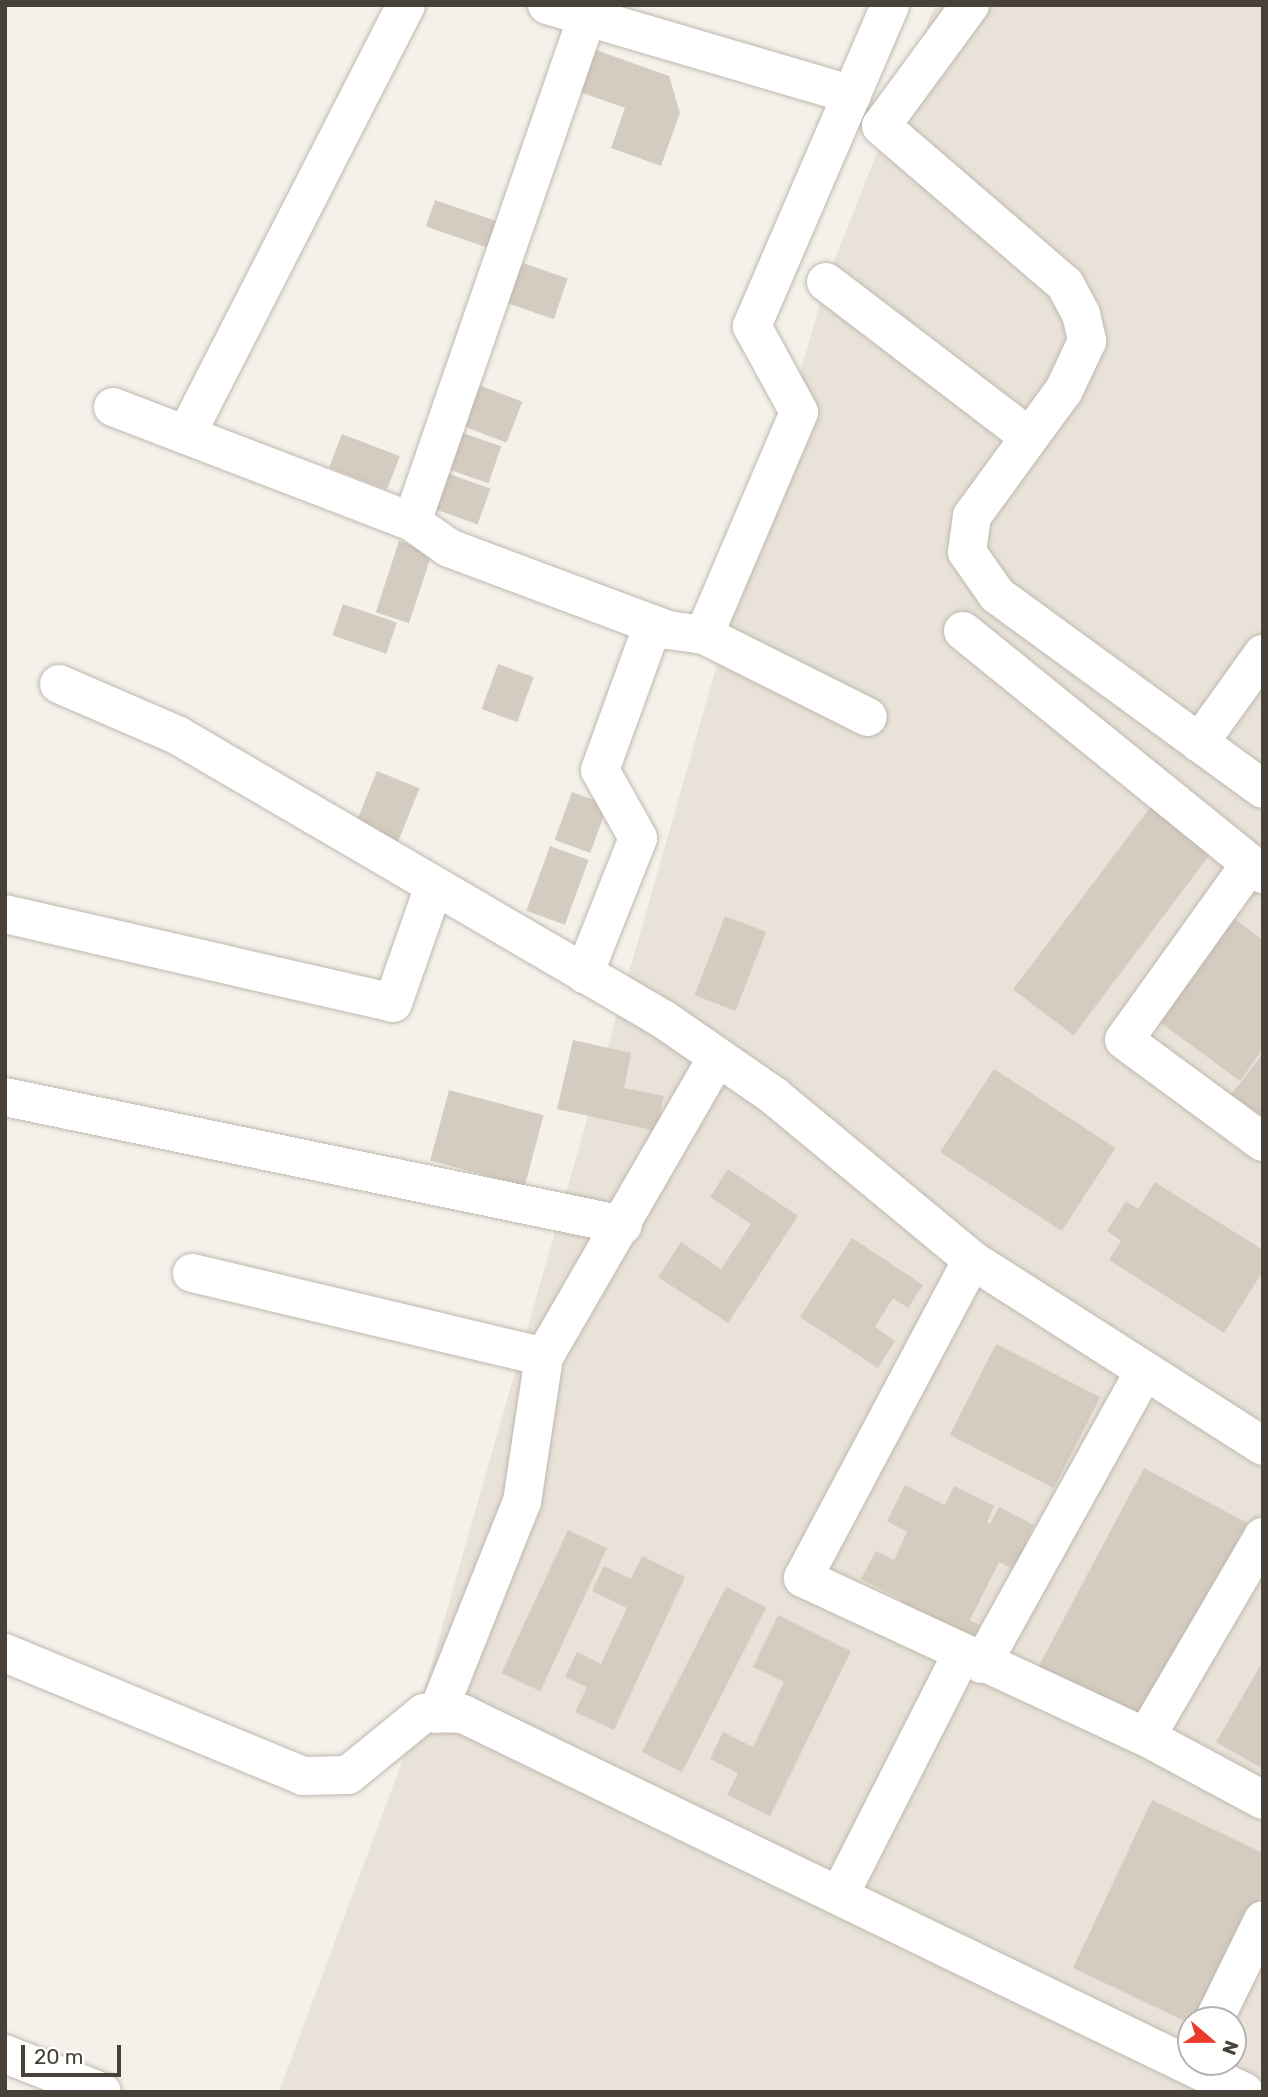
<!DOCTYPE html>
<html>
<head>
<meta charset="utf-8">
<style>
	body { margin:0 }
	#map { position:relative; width:1268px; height:2097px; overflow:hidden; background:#f4f1eb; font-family:Rubik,sans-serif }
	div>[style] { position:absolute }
	.residential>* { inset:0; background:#e8e2d9 }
	.building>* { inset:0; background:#d5ccc1; transform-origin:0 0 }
	.roads { filter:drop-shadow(0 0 2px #bfb8ae) drop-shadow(0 0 2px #bfb8ae) }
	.minor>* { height:38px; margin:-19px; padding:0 19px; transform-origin:19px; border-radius:19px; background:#fff }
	span { translate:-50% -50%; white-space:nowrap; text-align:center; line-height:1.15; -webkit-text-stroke:5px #fff; paint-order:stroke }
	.frame { position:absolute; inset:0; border:7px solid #484139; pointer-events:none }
	.north { position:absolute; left:1177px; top:2006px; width:70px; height:70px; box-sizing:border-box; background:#fff; border:2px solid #b6b3b0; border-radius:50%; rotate:110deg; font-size:19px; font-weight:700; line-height:28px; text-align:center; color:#484139 }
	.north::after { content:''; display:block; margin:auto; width:24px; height:32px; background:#eb3c2b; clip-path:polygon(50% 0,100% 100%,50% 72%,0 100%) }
	.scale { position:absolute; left:21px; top:2045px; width:100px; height:32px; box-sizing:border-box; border:4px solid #484139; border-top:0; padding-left:9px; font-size:21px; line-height:24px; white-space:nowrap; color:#484139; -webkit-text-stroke:5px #fff; paint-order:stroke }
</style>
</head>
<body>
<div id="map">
	<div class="residential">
		<i style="clip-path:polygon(evenodd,935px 5px,1263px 5px,1263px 2092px,279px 2092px,410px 1740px,826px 282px,935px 5px,1191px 2020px,1233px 2020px,1233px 2062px,1191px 2062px,1191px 2020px)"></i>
	</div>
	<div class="building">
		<i style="clip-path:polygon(582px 45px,669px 76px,680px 113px,661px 166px,611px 148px,625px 108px,566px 87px)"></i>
		<i style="left:435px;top:200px;width:70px;height:28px;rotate:19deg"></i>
		<i style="left:511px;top:259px;width:60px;height:43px;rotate:19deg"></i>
		<i style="left:471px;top:382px;width:55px;height:44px;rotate:21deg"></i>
		<i style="left:454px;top:430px;width:50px;height:39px;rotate:19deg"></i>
		<i style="left:342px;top:434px;width:62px;height:36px;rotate:21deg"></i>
		<i style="left:436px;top:469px;width:58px;height:38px;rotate:20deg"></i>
		<i style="left:399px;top:541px;width:35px;height:75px;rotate:18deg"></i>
		<i style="left:343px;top:604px;width:57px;height:33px;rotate:19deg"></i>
		<i style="left:498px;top:664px;width:38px;height:48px;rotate:20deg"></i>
		<i style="left:377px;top:771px;width:46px;height:61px;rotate:22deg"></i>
		<i style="left:572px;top:792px;width:38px;height:51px;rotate:20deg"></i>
		<i style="left:1152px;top:805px;width:76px;height:231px;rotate:37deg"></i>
		<i style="left:550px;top:846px;width:41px;height:69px;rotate:20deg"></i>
		<i style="left:725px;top:916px;width:44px;height:85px;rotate:21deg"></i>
		<i style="clip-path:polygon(1232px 917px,1263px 940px,1263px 1049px,1240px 1081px,1157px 1020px)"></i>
		<i style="clip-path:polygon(573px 1040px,631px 1053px,624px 1088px,664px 1096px,656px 1131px,557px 1109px)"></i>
		<i style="clip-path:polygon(1263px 1053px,1263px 1117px,1231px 1095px)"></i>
		<i style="left:994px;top:1069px;width:145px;height:99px;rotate:33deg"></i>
		<i style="left:449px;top:1090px;width:98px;height:73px;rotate:15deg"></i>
		<i style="clip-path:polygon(728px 1169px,798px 1216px,728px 1323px,658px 1277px,681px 1242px,721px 1269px,751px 1224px,710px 1197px)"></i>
		<i style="clip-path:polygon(1155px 1182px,1263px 1250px,1263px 1271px,1224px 1333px,1109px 1260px,1121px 1241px,1107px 1231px,1126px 1201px,1138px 1209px)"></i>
		<i style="clip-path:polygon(852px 1238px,923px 1285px,908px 1308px,893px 1298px,875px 1327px,895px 1341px,878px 1368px,800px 1317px)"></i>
		<i style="left:996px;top:1344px;width:117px;height:102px;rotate:27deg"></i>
		<i style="left:1144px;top:1468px;width:117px;height:229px;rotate:28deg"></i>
		<i style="clip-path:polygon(905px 1485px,945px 1505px,954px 1486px,994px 1506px,987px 1522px,990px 1524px,999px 1507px,1034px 1525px,1025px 1543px,1036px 1549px,1023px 1574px,999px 1562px,970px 1620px,988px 1630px,977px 1653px,896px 1611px,902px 1600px,861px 1579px,876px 1551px,894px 1560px,907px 1532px,887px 1521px)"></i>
		<i style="left:568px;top:1530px;width:43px;height:158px;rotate:25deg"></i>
		<i style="clip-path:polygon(642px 1556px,685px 1577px,614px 1730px,575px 1712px,587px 1687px,565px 1677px,577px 1652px,601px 1664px,627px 1608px,592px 1591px,604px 1566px,631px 1579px)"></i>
		<i style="left:726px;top:1587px;width:45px;height:185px;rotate:27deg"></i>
		<i style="clip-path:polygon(778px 1615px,851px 1651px,770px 1816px,727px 1795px,738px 1773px,710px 1759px,723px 1732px,753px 1747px,784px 1682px,753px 1667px)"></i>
		<i style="clip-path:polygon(1263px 1661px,1263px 1769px,1216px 1742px)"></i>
		<i style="clip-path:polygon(1152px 1800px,1263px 1853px,1263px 1892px,1202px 2020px,1191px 2020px,1191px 2024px,1073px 1968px)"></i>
	</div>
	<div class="roads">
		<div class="minor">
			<i style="left:547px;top:5px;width:318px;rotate:16.4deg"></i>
			<i style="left:970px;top:5px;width:150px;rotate:126.3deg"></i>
			<i style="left:881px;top:126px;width:243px;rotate:40.7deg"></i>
			<i style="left:1065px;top:284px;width:34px;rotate:62deg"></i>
			<i style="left:1081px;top:314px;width:28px;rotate:77deg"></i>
			<i style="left:1087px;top:341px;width:54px;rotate:115.1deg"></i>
			<i style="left:1064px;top:390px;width:156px;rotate:126.1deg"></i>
			<i style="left:972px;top:516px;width:36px;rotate:98deg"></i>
			<i style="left:967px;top:552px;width:52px;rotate:55.1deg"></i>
			<i style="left:997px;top:595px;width:329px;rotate:36.1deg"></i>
			<i style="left:587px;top:17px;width:534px;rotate:109.11deg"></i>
			<i style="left:412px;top:522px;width:45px;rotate:35.1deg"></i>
			<i style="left:449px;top:548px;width:234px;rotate:20.5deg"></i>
			<i style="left:668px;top:630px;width:36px;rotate:8deg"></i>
			<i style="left:704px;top:635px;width:183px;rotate:26.6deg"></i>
			<i style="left:826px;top:282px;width:253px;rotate:37.3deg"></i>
			<i style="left:113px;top:407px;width:320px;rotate:21deg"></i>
			<i style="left:186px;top:435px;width:483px;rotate:-62.9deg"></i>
			<i style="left:963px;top:631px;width:386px;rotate:39deg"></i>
			<i style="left:704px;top:635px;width:242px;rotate:-66.9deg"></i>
			<i style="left:799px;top:412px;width:98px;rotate:-118.7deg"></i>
			<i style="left:752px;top:326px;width:349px;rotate:-66.7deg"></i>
			<i style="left:59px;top:684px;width:129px;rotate:23.4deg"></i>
			<i style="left:177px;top:735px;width:563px;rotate:30.3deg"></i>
			<i style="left:663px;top:1019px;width:135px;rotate:34.7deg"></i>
			<i style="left:774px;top:1096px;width:257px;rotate:39.6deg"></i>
			<i style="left:972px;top:1260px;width:345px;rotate:32.6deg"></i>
			<i style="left:1199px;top:743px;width:110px;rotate:-54.3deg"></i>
			<i style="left:1250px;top:864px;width:216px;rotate:125.6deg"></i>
			<i style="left:1124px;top:1040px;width:172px;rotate:36.3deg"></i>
			<i style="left:5px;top:914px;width:398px;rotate:12.9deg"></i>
			<i style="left:393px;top:1003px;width:124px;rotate:-70.7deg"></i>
			<i style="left:584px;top:974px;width:146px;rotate:-68.3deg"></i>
			<i style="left:638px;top:838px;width:78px;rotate:-119.2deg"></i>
			<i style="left:600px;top:770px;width:155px;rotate:-70deg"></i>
			<i style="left:5px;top:1097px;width:631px;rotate:11.7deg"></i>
			<i style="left:972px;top:1260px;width:360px;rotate:118deg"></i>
			<i style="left:803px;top:1578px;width:378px;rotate:24.9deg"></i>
			<i style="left:1146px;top:1737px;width:133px;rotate:28.3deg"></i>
			<i style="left:192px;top:1273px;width:362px;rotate:13.4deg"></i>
			<i style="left:5px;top:1653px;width:322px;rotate:22.4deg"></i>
			<i style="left:303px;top:1776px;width:45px;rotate:-1.3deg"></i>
			<i style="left:348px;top:1775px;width:98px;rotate:-39.2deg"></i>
			<i style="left:424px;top:1713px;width:39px;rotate:1deg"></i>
			<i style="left:463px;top:1714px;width:868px;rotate:25.83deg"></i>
			<i style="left:982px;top:1664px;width:334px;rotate:-61deg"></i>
			<i style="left:437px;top:1714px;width:228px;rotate:-68.2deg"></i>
			<i style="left:522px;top:1502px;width:147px;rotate:-81.4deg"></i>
			<i style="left:544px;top:1357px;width:346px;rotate:-60deg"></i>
			<i style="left:1146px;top:1737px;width:232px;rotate:-59.7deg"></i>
			<i style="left:840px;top:1894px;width:268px;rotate:-63.1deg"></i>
			<i style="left:1214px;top:2020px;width:111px;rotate:-63.9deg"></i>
			<i style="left:5px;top:2054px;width:104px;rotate:21.4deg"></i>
		</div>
	</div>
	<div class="frame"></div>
	<div class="north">N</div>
	<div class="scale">20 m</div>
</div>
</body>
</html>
